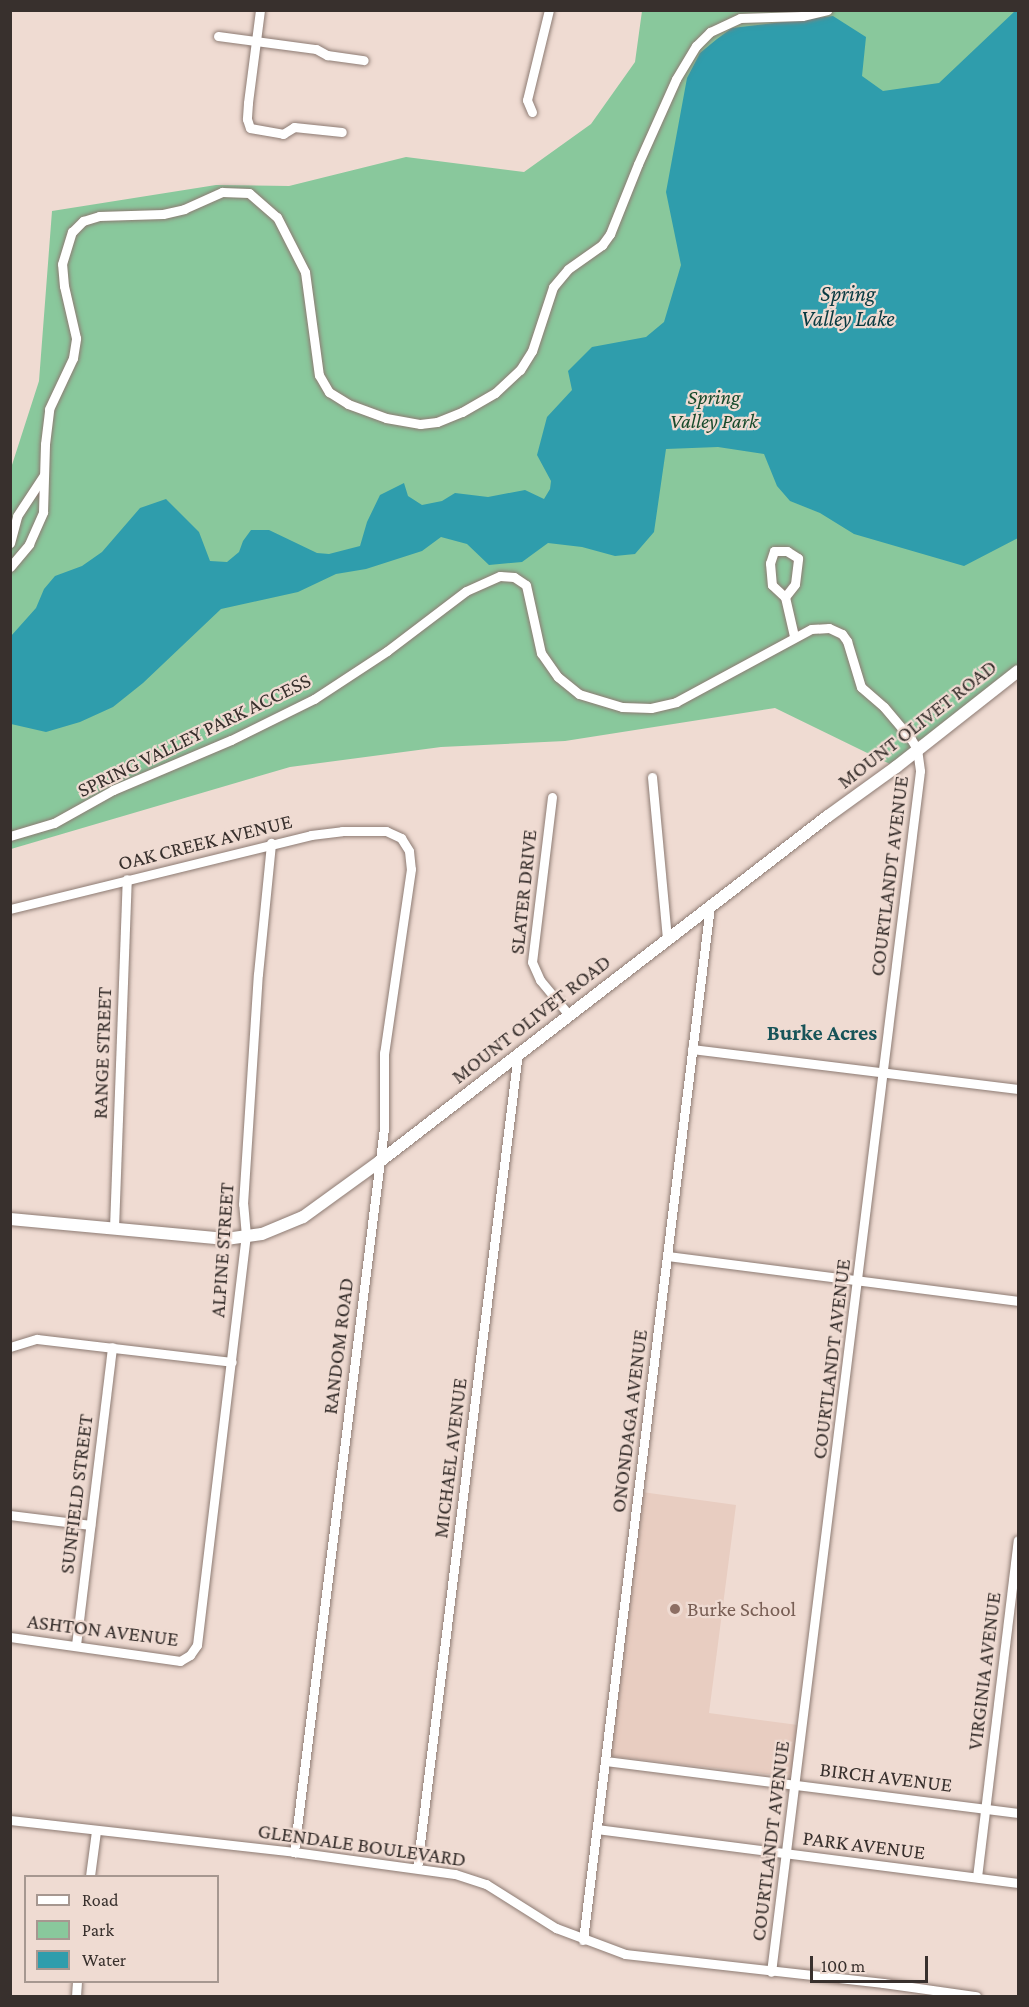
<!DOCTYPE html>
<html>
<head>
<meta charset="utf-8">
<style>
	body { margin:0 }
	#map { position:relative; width:1029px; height:2007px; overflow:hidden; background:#efdbd2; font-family:"Crimson Pro",serif }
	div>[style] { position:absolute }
	.built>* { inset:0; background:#e8cdc1 }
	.green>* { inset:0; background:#89c89c }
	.water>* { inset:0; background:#2f9dac }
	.roads { filter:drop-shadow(0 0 2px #8d7b73) drop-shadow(0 0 2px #8d7b73) }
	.minor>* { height:9px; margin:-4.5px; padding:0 4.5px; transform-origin:4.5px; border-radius:4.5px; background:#fff }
	.tertiary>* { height:12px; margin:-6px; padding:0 6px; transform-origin:6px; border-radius:6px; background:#fff }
	.dots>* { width:16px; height:16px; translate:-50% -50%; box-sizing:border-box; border:3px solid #efdbd2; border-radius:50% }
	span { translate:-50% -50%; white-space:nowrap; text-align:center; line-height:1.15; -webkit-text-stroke:4.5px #efdbd2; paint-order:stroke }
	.park-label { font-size:21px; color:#174a2b; font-style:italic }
	.street-label { font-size:21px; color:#38302d }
	.education-label { font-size:21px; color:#785e54 }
	.left { translate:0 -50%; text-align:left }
	.water-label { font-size:22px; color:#083a41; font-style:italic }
	.neighbourhood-label { font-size:22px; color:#175358; font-weight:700 }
	.frame { position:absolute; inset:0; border:12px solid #38302d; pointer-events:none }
	.legend { position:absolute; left:24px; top:1875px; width:195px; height:108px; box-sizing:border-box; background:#efdbd2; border:2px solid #a69790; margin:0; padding:8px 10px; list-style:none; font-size:18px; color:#38302d }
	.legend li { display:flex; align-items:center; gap:12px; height:30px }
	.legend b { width:30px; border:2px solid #a69790 }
	.scale { position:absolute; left:810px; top:1956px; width:118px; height:27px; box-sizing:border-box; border:3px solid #38302d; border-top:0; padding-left:8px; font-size:18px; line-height:21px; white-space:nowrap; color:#38302d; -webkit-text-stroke:4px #efdbd2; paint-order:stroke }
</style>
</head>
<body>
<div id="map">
	<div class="built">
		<i style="clip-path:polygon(642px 1492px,736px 1505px,709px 1713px,798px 1725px,792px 1777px,610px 1756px)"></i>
	</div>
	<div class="green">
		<i style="clip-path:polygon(642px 11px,1018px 11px,1018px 672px,896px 767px,775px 708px,565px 741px,441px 747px,290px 767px,11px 849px,11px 468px,39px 381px,52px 211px,216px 185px,289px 186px,406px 157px,524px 172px,591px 124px,635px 62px)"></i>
	</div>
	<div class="water">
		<i style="clip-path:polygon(1015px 11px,1018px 11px,1018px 538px,964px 566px,854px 534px,820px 513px,790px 501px,777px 486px,764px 454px,718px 447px,666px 449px,654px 532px,635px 554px,615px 556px,582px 547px,548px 543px,522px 562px,489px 565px,467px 544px,441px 537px,422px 551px,366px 569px,336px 574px,298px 592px,221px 609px,143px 683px,113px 707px,80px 722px,46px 732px,11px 724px,11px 636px,36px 608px,44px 589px,55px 576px,82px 566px,102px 552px,140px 508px,166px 499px,199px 532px,210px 561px,227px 562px,239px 552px,243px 541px,251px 530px,269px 530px,317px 553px,329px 554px,360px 546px,367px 522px,380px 495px,404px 483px,408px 496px,422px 505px,442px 501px,455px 493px,488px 497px,525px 490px,544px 499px,550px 489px,551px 481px,537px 455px,547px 417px,572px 390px,568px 371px,592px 347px,646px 337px,664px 322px,681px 265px,666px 192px,687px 78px,700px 53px,717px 39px,732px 28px,833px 16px,866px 37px,862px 76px,883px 91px,939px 83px)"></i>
	</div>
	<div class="roads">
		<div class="minor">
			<i style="left:260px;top:10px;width:94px;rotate:97.4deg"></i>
			<i style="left:248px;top:103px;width:16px;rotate:94deg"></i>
			<i style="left:247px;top:119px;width:9px;rotate:72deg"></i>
			<i style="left:250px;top:128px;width:34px;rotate:10deg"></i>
			<i style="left:283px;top:134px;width:13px;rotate:-32deg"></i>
			<i style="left:294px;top:127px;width:48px;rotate:5.9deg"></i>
			<i style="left:218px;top:36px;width:99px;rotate:7.6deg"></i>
			<i style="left:316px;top:49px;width:13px;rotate:29deg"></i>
			<i style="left:327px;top:55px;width:37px;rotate:8deg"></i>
			<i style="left:532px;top:112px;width:13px;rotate:-113deg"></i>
			<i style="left:527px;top:100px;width:93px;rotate:-76.3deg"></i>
			<i style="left:10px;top:543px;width:28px;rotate:-75deg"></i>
			<i style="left:17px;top:516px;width:49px;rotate:-56.6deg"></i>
			<i style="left:10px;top:567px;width:30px;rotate:-50deg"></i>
			<i style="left:29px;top:544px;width:35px;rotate:-66deg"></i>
			<i style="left:43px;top:512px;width:68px;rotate:-88.3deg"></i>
			<i style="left:45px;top:444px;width:35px;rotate:-83deg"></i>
			<i style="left:49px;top:409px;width:56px;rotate:-64.8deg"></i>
			<i style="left:73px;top:358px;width:20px;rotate:-81deg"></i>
			<i style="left:76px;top:338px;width:53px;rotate:-103deg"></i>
			<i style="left:64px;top:286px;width:22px;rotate:-95deg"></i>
			<i style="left:62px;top:264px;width:34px;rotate:-73deg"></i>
			<i style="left:72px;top:232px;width:16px;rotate:-45deg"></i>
			<i style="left:83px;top:221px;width:17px;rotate:-17deg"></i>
			<i style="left:99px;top:216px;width:64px;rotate:-1.8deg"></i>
			<i style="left:163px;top:214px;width:22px;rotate:-13deg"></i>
			<i style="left:184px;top:209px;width:42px;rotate:-24.1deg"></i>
			<i style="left:222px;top:192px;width:27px;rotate:2deg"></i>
			<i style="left:249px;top:193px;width:37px;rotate:41deg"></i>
			<i style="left:277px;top:217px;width:62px;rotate:63deg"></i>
			<i style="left:305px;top:272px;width:104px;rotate:82.3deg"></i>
			<i style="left:319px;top:375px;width:20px;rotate:60deg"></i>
			<i style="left:329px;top:392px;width:22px;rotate:32deg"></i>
			<i style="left:348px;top:404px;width:40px;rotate:20.2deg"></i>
			<i style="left:386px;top:418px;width:35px;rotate:10deg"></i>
			<i style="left:420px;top:424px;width:17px;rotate:-7deg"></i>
			<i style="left:437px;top:422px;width:27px;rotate:-22deg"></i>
			<i style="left:462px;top:412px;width:38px;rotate:-30deg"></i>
			<i style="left:495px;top:393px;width:34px;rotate:-43deg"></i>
			<i style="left:520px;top:370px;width:22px;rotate:-58deg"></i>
			<i style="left:532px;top:351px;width:67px;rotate:-71.8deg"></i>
			<i style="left:553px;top:287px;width:23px;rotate:-50deg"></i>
			<i style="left:568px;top:269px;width:42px;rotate:-35.2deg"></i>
			<i style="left:602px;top:245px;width:14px;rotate:-54deg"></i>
			<i style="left:610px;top:234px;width:75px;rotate:-68.2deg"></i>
			<i style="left:638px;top:164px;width:93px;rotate:-65.9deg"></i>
			<i style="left:676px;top:79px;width:39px;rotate:-59deg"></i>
			<i style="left:696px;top:46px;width:20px;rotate:-45deg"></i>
			<i style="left:710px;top:32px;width:33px;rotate:-25deg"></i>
			<i style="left:740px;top:18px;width:62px;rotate:-1.8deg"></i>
			<i style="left:802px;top:16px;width:26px;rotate:-13deg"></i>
			<i style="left:785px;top:597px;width:16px;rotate:-52deg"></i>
			<i style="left:795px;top:584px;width:26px;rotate:-83deg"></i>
			<i style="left:798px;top:558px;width:13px;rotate:-148deg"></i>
			<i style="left:787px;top:551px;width:13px;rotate:180deg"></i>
			<i style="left:774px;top:551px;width:13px;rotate:108deg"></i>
			<i style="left:770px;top:563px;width:22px;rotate:85deg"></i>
			<i style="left:772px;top:585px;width:18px;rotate:43deg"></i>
			<i style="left:785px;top:597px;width:40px;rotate:77deg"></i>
			<i style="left:652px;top:777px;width:163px;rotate:84.7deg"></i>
			<i style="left:552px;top:797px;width:166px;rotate:96.9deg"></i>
			<i style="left:532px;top:962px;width:20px;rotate:66deg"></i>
			<i style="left:540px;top:980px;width:45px;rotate:50.4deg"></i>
			<i style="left:10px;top:836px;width:46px;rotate:-16.5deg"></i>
			<i style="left:54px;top:823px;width:68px;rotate:-29.2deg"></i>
			<i style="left:113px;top:790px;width:128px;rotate:-23deg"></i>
			<i style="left:231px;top:740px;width:93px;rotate:-26.3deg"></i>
			<i style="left:314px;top:699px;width:87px;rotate:-33.3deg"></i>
			<i style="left:387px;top:651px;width:99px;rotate:-37.2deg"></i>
			<i style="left:466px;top:591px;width:37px;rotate:-24deg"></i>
			<i style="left:500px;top:576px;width:14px;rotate:4deg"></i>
			<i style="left:514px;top:577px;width:14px;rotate:34deg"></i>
			<i style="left:526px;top:585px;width:70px;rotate:77.6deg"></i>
			<i style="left:541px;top:653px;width:29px;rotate:55deg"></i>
			<i style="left:558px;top:677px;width:27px;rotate:39deg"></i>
			<i style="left:579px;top:694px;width:45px;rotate:16.8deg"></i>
			<i style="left:622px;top:707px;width:29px;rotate:2deg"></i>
			<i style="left:651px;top:708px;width:26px;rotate:-13deg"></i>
			<i style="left:676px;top:702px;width:153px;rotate:-28.4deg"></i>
			<i style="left:811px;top:629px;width:18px;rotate:-3deg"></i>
			<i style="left:829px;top:628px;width:14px;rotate:25deg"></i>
			<i style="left:842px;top:634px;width:9px;rotate:54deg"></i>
			<i style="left:847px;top:641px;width:48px;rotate:73.1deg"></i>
			<i style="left:861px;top:687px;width:30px;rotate:41deg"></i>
			<i style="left:884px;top:707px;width:42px;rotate:49.8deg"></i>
			<i style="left:911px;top:739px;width:12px;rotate:59deg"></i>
			<i style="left:917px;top:749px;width:22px;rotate:82deg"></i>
			<i style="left:920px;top:771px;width:1210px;rotate:97.07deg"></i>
			<i style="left:10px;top:909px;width:310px;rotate:-13.8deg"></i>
			<i style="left:311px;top:835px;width:31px;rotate:-7deg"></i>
			<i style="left:342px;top:831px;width:44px"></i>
			<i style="left:386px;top:831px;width:17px;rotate:25deg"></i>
			<i style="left:401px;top:838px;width:15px;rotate:58deg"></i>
			<i style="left:409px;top:851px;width:18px;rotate:84deg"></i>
			<i style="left:411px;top:869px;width:186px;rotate:98.3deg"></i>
			<i style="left:384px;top:1053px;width:75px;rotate:90deg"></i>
			<i style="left:384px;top:1128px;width:730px;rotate:97.09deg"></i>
			<i style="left:692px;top:1049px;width:328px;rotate:7deg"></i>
			<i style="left:114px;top:1228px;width:349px;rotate:-87.9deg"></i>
			<i style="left:668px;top:1256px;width:353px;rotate:7.3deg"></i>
			<i style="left:10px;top:1347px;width:28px;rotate:-17deg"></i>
			<i style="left:37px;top:1339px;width:196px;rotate:6.7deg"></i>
			<i style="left:10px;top:1515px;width:81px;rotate:7.1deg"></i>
			<i style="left:10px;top:1637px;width:172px;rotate:8deg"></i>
			<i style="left:180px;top:1661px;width:12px;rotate:-31deg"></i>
			<i style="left:190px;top:1655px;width:12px;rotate:-55deg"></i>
			<i style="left:197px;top:1645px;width:412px;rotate:-83.2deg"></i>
			<i style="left:246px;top:1236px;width:32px;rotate:-95deg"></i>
			<i style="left:243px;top:1204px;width:230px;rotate:-86.3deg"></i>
			<i style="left:258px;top:974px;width:132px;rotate:-84.3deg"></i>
			<i style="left:76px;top:1645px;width:300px;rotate:-83.1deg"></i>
			<i style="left:606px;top:1761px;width:415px;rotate:7.2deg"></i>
			<i style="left:10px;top:1820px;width:286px;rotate:6.4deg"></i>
			<i style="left:294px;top:1852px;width:162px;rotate:7.8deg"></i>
			<i style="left:455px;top:1874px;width:33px;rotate:18deg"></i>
			<i style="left:486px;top:1884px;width:83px;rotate:32.2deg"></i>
			<i style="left:556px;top:1928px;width:74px;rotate:20.6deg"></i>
			<i style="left:625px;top:1954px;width:260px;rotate:6.4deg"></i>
			<i style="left:883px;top:1983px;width:94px;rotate:8deg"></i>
			<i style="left:597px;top:1829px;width:424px;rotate:7.3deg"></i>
			<i style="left:417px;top:1868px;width:821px;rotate:-82.94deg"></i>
			<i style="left:90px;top:1876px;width:45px;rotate:-82.4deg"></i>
			<i style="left:977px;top:1877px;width:339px;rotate:-83.1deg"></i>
			<i style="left:583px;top:1940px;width:1042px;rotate:-83deg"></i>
			<i style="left:76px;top:1996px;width:14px;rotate:-86deg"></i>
		</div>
		<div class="tertiary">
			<i style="left:10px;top:1219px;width:217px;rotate:5.3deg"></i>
			<i style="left:226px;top:1239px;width:36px;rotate:-8deg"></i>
			<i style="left:262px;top:1234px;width:44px;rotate:-22.5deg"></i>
			<i style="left:303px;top:1217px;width:94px;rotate:-35.9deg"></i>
			<i style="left:379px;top:1162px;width:567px;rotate:-37.62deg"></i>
			<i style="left:828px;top:816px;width:84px;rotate:-35.8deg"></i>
			<i style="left:896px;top:767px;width:155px;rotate:-38.2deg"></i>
		</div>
	</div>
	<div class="dots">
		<i style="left:675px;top:1609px;background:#8d6e63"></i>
	</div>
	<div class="park-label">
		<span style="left:714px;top:409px">Spring<br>Valley Park</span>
	</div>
	<div class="street-label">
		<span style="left:917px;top:724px;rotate:-38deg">MOUNT OLIVET ROAD</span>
		<span style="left:194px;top:735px;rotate:-26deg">SPRING VALLEY PARK ACCESS</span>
		<span style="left:205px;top:842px;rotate:-14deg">OAK CREEK AVENUE</span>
		<span style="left:889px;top:876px;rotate:-83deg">COURTLANDT AVENUE</span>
		<span style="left:523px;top:892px;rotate:-84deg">SLATER DRIVE</span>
		<span style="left:531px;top:1019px;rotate:-38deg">MOUNT OLIVET ROAD</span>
		<span style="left:102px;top:1053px;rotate:-88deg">RANGE STREET</span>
		<span style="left:222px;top:1250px;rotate:-86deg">ALPINE STREET</span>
		<span style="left:338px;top:1346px;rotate:-83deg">RANDOM ROAD</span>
		<span style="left:831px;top:1359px;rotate:-83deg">COURTLANDT AVENUE</span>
		<span style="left:629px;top:1421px;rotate:-83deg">ONONDAGA AVENUE</span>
		<span style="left:450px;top:1458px;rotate:-83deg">MICHAEL AVENUE</span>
		<span style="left:76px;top:1494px;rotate:-83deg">SUNFIELD STREET</span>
		<span style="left:103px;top:1630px;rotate:7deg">ASHTON AVENUE</span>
		<span style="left:984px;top:1671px;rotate:-83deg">VIRGINIA AVENUE</span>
		<span style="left:886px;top:1777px;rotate:7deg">BIRCH AVENUE</span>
		<span style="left:770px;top:1841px;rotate:-83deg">COURTLANDT AVENUE</span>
		<span style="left:362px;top:1845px;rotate:8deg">GLENDALE BOULEVARD</span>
		<span style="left:864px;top:1845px;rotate:7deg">PARK AVENUE</span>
	</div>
	<div class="education-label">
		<span class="left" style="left:687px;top:1609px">Burke School</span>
	</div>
	<div class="water-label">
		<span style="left:848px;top:306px">Spring<br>Valley Lake</span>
	</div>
	<div class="neighbourhood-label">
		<span style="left:822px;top:1033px">Burke Acres</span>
	</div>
	<div class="frame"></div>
	<ul class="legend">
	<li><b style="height:8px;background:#fff"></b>Road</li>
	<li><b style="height:16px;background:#89c89c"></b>Park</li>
	<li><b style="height:16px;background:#2f9dac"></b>Water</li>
	</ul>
	<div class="scale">100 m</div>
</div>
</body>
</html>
